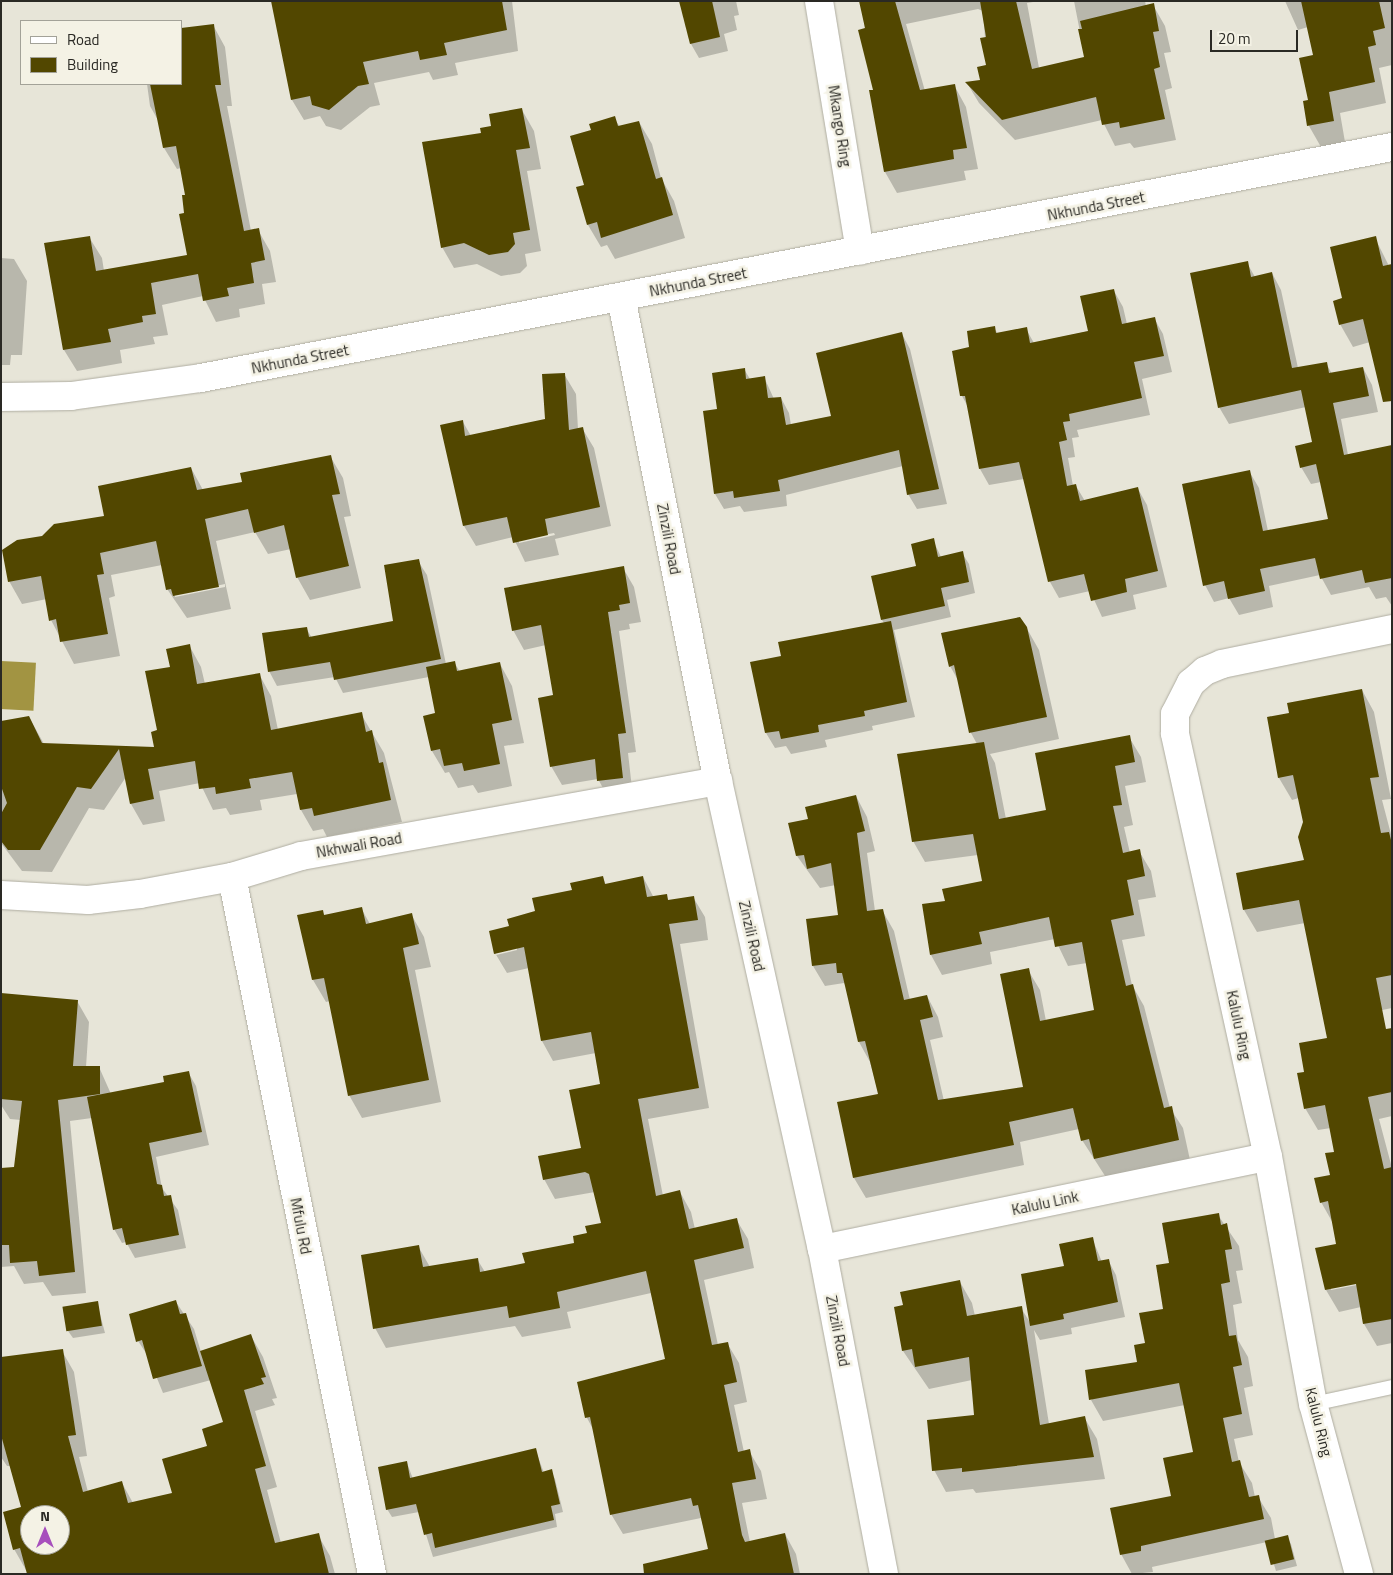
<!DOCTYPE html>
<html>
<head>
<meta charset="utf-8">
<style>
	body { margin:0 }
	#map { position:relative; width:1393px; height:1575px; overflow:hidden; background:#e7e5d8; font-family:"Titillium Web",sans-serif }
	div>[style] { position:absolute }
	.water>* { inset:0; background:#a29442; transform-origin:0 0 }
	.shadow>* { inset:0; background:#0003 }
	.building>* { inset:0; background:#524700; transform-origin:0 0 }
	.roads { filter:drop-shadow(0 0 1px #afada1) drop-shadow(0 0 1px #afada1) }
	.lane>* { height:14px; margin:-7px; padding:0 7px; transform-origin:7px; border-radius:7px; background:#fff }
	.street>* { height:28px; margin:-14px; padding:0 14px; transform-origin:14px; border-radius:14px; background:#fff }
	span { translate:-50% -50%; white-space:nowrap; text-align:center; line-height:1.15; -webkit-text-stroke:5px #f4f2e5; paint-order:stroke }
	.street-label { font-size:15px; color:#2a2924 }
	.frame { position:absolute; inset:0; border:2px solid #2a2924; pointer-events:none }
	.legend { position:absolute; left:20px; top:20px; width:162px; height:65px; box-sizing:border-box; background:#f4f2e5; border:1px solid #a3a298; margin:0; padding:6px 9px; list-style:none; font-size:15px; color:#2a2924 }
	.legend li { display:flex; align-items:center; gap:10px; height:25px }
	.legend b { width:25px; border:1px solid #a3a298 }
	.north { position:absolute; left:20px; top:1505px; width:50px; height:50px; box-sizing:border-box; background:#f4f2e5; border:1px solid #a3a298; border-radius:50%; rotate:0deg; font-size:14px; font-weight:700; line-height:20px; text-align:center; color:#2a2924 }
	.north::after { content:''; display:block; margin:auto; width:18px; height:22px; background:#a74fbc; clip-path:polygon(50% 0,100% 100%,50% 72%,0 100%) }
	.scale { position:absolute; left:1210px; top:30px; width:88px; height:22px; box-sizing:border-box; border:2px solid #2a2924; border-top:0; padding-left:6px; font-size:15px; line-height:18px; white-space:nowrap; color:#2a2924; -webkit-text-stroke:4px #f4f2e5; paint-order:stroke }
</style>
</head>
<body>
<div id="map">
	<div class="water">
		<i style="left:1px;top:661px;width:35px;height:48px;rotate:3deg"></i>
	</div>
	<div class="shadow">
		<i style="clip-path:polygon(278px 1px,512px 1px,518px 51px,455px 63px,458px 75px,433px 80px,429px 72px,374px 83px,380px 105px,370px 107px,341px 130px,326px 126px,320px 116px,304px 120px,292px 100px)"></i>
		<i style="clip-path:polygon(682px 1px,736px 1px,739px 15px,734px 16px,737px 30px,724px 34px,728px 51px,699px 58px,691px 44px)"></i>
		<i style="clip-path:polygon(861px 1px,1039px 1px,1027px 3px,1039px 68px,1085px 58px,1074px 1px,1145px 1px,1146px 6px,1153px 5px,1165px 26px,1171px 52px,1164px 53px,1172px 88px,1165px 90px,1176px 140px,1134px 148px,1130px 143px,1115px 146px,1102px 120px,1015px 140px,979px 103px,967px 83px,982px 81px,987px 66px,983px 11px,978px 9px,906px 24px,925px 91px,954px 85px,966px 107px,978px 169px,964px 171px,966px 180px,897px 193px,885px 172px)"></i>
		<i style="clip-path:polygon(1285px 1px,1392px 1px,1392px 65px,1379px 68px,1386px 103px,1340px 113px,1345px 142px,1321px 147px,1309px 126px,1315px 56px,1308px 27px,1298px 30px)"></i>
		<i style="clip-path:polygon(213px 25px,225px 47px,232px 106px,227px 106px,251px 231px,258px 230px,270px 251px,276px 282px,262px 284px,265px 304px,239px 309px,240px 317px,216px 322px,203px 296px,162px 305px,168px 335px,153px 337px,155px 344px,120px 350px,122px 363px,77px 371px,64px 350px,89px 237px,102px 258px,104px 271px,188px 256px,186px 196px,181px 168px,177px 169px,164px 148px,159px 122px,150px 106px,147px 84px,181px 84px)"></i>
		<i style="clip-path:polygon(522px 110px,534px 131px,541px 169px,527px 171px,541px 251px,525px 254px,527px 266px,520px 273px,501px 276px,477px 264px,454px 268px,442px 247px,482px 134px)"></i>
		<i style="clip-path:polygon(614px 118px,620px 127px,639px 122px,652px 144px,661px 178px,674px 201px,685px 238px,615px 259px,607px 245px,601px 247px,588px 225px,578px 188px,586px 186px,592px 131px)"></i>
		<i style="clip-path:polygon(1375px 238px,1389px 266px,1370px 342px,1353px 347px,1340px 324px,1343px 299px)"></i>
		<i style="clip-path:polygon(1px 258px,14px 259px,27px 281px,22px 355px,11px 355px,10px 365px,1px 365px)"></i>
		<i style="clip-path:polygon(1247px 263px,1255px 277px,1272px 273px,1281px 290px,1298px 368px,1326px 363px,1332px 374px,1363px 368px,1372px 385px,1378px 412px,1341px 419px,1348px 455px,1392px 446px,1392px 606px,1386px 597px,1376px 599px,1369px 587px,1331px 595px,1320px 575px,1269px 586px,1273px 607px,1239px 615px,1229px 598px,1214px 602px,1205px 585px,1249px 471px,1259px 488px,1268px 531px,1330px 520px,1321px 482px,1311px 484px,1301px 467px,1313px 443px,1306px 407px,1229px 424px,1219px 407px)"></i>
		<i style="clip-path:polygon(1114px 291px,1123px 307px,1127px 324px,1154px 318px,1163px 334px,1172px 372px,1142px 379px,1150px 415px,1077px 430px,1079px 437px,1072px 438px,1075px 457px,1068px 458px,1073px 486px,1076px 486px,1085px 501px,1138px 489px,1147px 505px,1167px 587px,1133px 595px,1136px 609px,1102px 617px,1090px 591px,1059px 598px,1050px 582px,1024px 479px,989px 485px,980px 469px,968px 407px,962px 396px,971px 348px,994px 328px,998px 334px,1026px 329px,1034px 343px,1089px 331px)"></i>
		<i style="clip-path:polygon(902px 334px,910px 349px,947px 504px,917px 509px,908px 494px,903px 466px,786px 495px,787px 506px,744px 512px,740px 506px,724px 509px,715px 494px,718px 410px,744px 369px,750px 379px,764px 377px,774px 399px,781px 398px,789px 413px,791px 425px,833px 417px)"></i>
		<i style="clip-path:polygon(evenodd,564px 374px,576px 394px,578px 429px,582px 428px,594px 448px,611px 526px,555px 539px,559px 555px,525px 562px,513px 537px,476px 546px,464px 526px,442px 426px,463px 422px,471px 436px,546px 420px,564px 374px,554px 533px,555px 535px,519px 543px,519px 540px,554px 533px)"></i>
		<i style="clip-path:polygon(evenodd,330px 456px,343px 478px,351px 516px,344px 517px,361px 588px,310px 600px,297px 577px,291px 549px,268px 554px,255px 532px,216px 541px,231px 609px,187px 618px,167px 589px,162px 565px,111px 575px,115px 596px,109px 598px,120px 656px,74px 664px,51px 620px,47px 599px,22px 604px,9px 581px,42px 537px,105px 517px,191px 468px,203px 490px,243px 483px,330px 456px,225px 584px,225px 587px,175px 597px,175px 595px,225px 584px)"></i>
		<i style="clip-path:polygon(933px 540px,941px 557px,962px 553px,969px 564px,975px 593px,947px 600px,951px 617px,894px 630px,915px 717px,872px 726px,873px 730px,825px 740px,827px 747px,791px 754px,786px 746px,775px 748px,766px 733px,752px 663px,782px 657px,884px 623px,882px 620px)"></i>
		<i style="clip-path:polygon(418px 561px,427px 575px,446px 664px,454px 662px,460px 672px,500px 664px,512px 686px,524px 743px,504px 746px,512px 786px,478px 793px,473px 785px,458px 788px,449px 772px,445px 773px,432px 751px,436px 714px,429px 677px,343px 693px,335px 677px,277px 686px,269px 671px,306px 628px,312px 638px,395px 622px)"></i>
		<i style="clip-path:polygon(623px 568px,634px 587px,641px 622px,629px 624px,630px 629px,619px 631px,636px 752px,628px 753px,633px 797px,609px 799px,598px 779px,562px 785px,551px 766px,555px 696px,546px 645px,524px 650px,513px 630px)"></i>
		<i style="clip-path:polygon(1026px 627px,1039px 650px,1059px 739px,990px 754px,995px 763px,1006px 819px,1047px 811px,1129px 737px,1141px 757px,1146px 782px,1125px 786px,1133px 825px,1124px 827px,1130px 853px,1139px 851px,1151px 871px,1156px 897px,1138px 900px,1145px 936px,1122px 940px,1132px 985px,1144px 1006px,1170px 1108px,1183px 1128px,1190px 1160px,1107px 1179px,1082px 1140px,1079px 1129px,1020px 1142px,1024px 1165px,866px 1198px,854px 1178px,879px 1095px,870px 1062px,859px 1042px,846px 986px,844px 983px,825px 986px,813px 966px,840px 916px,836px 885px,820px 888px,797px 856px,809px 820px,856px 796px,867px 817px,875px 851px,867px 853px,875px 911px,882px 910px,894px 931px,910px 1000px,927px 996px,938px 1017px,943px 1037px,930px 1040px,944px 1101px,1024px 1088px,1028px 970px,1040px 990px,1046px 1021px,1096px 1011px,1087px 963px,1068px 966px,1055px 939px,990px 952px,992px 964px,942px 975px,931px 955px,946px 902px,983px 882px,978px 855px,925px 862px,913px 841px,977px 744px,971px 733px,959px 682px,950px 666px)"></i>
		<i style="clip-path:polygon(189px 645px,201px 667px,205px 684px,259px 674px,271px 696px,278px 730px,361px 714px,384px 753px,402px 822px,327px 837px,323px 829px,313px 831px,301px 810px,297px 794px,260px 800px,262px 810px,230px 815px,226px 808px,213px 810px,200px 783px,159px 791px,165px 821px,143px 825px,131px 804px,126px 777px,104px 810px,89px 808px,52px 872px,22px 871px,1px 843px,1px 723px,29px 717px,44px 744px,155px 748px,171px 668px)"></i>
		<i style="clip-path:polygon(1362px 690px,1374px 712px,1391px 799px,1382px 800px,1392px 838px,1392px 1008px,1333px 1020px,1305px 923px,1257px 932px,1244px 910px,1305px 861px,1304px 822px,1299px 798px,1292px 800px,1279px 778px,1268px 718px,1290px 714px)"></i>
		<i style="clip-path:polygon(evenodd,643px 877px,654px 898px,666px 896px,669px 901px,693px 897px,705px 917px,708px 940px,680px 944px,709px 1108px,648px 1119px,663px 1196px,680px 1192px,691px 1212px,695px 1229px,736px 1219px,748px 1239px,754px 1268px,704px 1280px,718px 1345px,727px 1343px,739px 1363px,747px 1402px,734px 1405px,744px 1452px,749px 1451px,761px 1471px,767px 1499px,742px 1503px,750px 1542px,785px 1534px,796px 1554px,800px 1574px,674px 1574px,677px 1573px,674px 1558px,710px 1550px,701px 1518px,623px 1534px,611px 1514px,594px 1431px,587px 1418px,578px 1383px,666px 1360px,651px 1293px,567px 1312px,571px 1328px,522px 1337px,515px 1326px,386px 1348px,375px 1328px,363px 1256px,418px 1246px,430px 1267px,477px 1259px,485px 1272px,526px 1264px,524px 1254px,576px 1244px,575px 1237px,588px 1234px,587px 1227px,602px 1224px,595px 1192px,555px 1199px,544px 1179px,540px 1157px,582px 1149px,571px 1091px,602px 1085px,596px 1053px,553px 1061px,542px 1041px,529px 968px,507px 973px,495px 953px,490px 932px,511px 927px,509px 920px,536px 912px,534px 899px,573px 891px,572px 884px,603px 878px,606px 885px,643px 877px,517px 947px,517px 950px,496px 955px,496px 952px,517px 947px)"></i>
		<i style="clip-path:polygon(361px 908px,370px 924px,411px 914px,424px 937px,431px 967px,415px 970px,441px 1102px,362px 1118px,349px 1095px,330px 1001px,326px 1002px,313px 980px,299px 916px,322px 911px,325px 916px)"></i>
		<i style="clip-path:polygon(1px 994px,77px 1001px,89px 1022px,86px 1067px,99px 1067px,111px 1094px,166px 1083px,188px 1072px,196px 1086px,209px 1145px,156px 1157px,162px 1188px,178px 1210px,186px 1248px,135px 1258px,126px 1242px,122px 1243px,114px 1229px,92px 1118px,70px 1121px,86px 1293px,52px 1296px,43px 1282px,24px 1284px,14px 1266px,1px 1267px,1px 1181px,16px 1168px,21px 1120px,10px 1119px,1px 1105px)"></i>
		<i style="clip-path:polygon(evenodd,1392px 1029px,1392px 1116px,1379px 1119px,1392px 1168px,1392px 1343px,1377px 1346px,1364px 1324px,1361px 1307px,1339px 1312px,1326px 1290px,1317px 1249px,1338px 1245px,1334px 1225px,1321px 1202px,1331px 1176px,1335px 1153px,1331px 1128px,1318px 1130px,1305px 1108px,1306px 1073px,1392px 1029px,1362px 1282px,1362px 1284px,1331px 1290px,1331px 1288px,1362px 1282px)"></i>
		<i style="clip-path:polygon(1218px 1215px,1239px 1246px,1243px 1270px,1236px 1271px,1242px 1303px,1233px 1305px,1238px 1340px,1248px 1357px,1253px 1386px,1244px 1388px,1253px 1435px,1234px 1439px,1239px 1462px,1252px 1483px,1255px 1497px,1258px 1497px,1271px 1518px,1275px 1539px,1287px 1537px,1291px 1544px,1297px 1566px,1276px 1571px,1267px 1542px,1152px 1567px,1153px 1572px,1132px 1574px,1121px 1554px,1173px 1497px,1194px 1452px,1185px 1405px,1103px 1421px,1091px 1400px,1138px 1363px,1165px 1310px,1170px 1264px)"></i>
		<i style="clip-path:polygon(1092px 1238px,1102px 1262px,1108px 1260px,1116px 1275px,1125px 1317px,1071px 1328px,1072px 1334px,1040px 1340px,1034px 1330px,1049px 1424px,1084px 1417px,1097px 1439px,1105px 1479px,976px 1493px,973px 1489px,946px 1492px,934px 1470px,976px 1416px,972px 1380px,929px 1389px,903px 1351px,904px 1306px,960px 1282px,972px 1303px,975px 1316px,1021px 1308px,1031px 1324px,1065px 1267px)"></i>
		<i style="clip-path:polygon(evenodd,176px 1302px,194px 1329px,201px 1352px,251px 1336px,263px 1357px,277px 1398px,272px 1399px,275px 1405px,255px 1411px,277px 1487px,267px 1490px,281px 1543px,318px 1535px,330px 1556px,335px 1574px,26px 1570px,14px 1549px,22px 1508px,11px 1466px,7px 1466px,1px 1457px,1px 1358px,62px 1351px,74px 1372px,87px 1456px,79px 1457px,88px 1492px,122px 1483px,133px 1503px,173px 1494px,224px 1423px,211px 1380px,163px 1393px,148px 1356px,138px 1341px,176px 1302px,30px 1515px,60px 1515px,60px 1545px,30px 1545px,30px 1515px)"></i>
		<i style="clip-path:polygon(97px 1303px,105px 1333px,73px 1338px,68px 1331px)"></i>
		<i style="clip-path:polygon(535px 1449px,544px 1473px,551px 1471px,555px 1479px,563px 1512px,555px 1514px,557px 1527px,433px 1557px,419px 1512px,392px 1517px,387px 1509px,407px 1463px,413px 1479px)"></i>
	</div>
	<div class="building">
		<i style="clip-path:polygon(271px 1px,502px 1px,507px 30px,444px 43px,447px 55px,420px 60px,418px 51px,363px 62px,369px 84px,358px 86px,329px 110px,312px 105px,310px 96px,291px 100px)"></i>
		<i style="clip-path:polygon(679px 1px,712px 1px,720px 37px,690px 44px)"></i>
		<i style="clip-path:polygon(859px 1px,895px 1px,920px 90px,955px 84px,967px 148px,953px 150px,954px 159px,884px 172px,869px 90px,873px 90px,858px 30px,865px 28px)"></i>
		<i style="clip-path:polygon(980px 1px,1016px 1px,1032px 69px,1084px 57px,1078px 29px,1082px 29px,1080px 21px,1154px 3px,1159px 31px,1153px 32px,1160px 67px,1154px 69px,1165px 119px,1120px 128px,1119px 122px,1102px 125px,1096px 97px,1002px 120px,965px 82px,980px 80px,977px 67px,986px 65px,980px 38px,986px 37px)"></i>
		<i style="clip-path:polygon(1301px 1px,1379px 1px,1385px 28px,1373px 31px,1376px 45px,1368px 47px,1375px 82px,1329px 92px,1334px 121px,1307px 126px,1303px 101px,1308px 100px,1299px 58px,1313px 55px)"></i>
		<i style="clip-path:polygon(214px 24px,221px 85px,215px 85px,244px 231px,259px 228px,265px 260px,251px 263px,254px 283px,227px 288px,229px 296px,203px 301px,198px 274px,151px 283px,156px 314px,142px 316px,143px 322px,108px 329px,111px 342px,63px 350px,44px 243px,90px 236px,96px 271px,187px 255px,179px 214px,184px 213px,182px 195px,185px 195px,176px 146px,163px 148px,150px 84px,181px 84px,181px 28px)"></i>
		<i style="clip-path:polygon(522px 108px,530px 148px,516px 150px,530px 230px,513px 233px,515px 244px,508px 252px,489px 255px,464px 243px,441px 248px,422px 142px,481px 133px,480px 128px,491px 126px,489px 114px)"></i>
		<i style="clip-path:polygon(615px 116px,618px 126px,639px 121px,656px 179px,662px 177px,673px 215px,601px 238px,597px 222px,587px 225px,576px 187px,584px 185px,570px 136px,591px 130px,589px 124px)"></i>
		<i style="clip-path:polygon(1376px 236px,1383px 266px,1392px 264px,1392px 401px,1383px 402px,1363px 319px,1339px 325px,1333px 301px,1342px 298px,1330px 247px)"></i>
		<i style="clip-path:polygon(1248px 261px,1251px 277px,1272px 272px,1292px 368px,1327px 362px,1329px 373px,1363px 367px,1369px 396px,1333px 403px,1344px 455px,1392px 445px,1392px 578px,1365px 583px,1362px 570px,1320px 579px,1315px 558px,1260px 569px,1265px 591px,1228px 599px,1224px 581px,1203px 586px,1182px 484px,1250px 470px,1263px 531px,1328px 519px,1316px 464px,1300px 468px,1295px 446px,1312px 442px,1301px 390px,1218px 408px,1190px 273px)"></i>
		<i style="clip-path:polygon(1114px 289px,1122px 324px,1155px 317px,1164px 356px,1134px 362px,1142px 398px,1069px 414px,1070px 421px,1063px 422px,1067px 440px,1059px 442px,1067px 486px,1076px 484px,1080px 501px,1138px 487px,1158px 571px,1125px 579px,1127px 592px,1091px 601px,1084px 574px,1048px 582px,1019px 462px,979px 469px,965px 396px,960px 396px,952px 351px,969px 347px,967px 331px,995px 326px,996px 333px,1027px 327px,1030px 343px,1088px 331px,1080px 296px)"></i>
		<i style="clip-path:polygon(902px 332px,939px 489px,907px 495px,899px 450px,778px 480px,780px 491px,734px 498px,733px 491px,714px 494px,703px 411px,717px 409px,712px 373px,745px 368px,746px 379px,765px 376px,768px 398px,781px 397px,786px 425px,831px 416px,816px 353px)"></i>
		<i style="clip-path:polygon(565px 373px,569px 430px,583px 427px,600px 507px,545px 519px,548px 535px,513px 543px,507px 517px,463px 526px,440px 425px,463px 420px,465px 436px,545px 419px,542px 374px)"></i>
		<i style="clip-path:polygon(331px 455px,340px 494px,332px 495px,349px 566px,296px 578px,284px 525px,254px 533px,248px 509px,205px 519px,219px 587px,173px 596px,171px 589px,166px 590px,156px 541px,100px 553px,104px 574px,97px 575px,108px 634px,60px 642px,56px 619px,49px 621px,41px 576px,8px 582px,2px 550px,17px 540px,42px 536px,54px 524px,104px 516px,98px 486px,191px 467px,197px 490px,242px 482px,240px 473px)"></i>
		<i style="clip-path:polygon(934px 538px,938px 557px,963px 551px,969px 582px,941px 588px,945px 606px,881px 620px,871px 576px,916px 566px,911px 544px)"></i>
		<i style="clip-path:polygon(419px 559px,441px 659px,334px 680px,330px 662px,268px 672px,262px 633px,307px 627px,309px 637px,393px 621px,384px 565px)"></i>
		<i style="clip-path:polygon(624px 566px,630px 603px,619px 605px,620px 610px,608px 612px,626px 733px,618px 734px,623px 778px,597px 781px,595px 759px,550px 767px,538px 698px,553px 695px,541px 625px,512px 631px,504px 588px)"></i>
		<i style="clip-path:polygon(1020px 617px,1027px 627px,1047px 717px,969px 733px,954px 665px,949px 667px,941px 633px)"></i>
		<i style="clip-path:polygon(891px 621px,907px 702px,864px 711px,865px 716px,818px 725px,819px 732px,781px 739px,779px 731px,765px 733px,750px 662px,781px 656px,778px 642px)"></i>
		<i style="clip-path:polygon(190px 644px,197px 684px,260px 673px,271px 730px,362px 712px,366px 732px,372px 730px,379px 763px,383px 762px,391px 800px,314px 816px,312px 808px,300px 810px,292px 772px,249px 779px,251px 788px,216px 794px,215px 787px,199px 789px,195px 761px,148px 769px,154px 799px,130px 804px,119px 749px,91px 789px,77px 787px,40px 850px,8px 850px,1px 841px,1px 814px,7px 803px,1px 786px,1px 721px,29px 716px,42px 743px,154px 747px,151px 732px,157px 730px,145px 671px,170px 667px,166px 649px)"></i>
		<i style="clip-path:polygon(455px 661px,457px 671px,500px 662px,512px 720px,492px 724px,500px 764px,464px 771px,462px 763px,444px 766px,440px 749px,431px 751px,423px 716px,435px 713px,426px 667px)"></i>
		<i style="clip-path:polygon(1362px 689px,1379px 777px,1370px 778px,1381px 833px,1389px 832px,1392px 844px,1392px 975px,1376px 978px,1386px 1029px,1392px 1028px,1392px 1092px,1368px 1097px,1384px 1169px,1392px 1167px,1392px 1319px,1363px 1324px,1356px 1284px,1325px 1290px,1315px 1248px,1336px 1244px,1328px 1201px,1320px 1203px,1314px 1178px,1330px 1175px,1325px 1153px,1334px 1152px,1325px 1105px,1304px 1109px,1297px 1073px,1304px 1072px,1299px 1043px,1327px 1038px,1299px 900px,1243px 910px,1236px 873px,1304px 860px,1298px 837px,1303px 822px,1293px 775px,1278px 778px,1267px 717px,1289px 713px,1287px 703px)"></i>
		<i style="clip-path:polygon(1130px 735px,1135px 762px,1115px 766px,1122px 805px,1113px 806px,1123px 853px,1140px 849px,1145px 876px,1127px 880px,1134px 915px,1111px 920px,1126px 986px,1133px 984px,1164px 1108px,1172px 1106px,1179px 1140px,1094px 1159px,1089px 1139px,1081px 1141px,1073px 1108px,1009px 1122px,1014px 1145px,853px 1178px,837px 1102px,878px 1094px,865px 1041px,858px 1042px,842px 973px,837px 973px,836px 963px,812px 966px,806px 919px,838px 915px,831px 863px,807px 869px,804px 855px,796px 856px,788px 823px,808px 819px,805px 807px,856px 795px,865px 831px,857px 833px,867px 911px,883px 909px,904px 1000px,927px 995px,933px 1017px,920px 1020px,938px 1100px,1023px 1087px,1000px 974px,1029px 968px,1040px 1021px,1094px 1010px,1082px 942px,1055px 947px,1049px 917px,979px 932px,982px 944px,930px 955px,922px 904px,945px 901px,942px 889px,982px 881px,973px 834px,912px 842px,897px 754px,984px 742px,999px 819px,1046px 810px,1035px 753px)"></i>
		<i style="clip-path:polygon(603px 876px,605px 884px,643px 876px,647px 897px,667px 894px,668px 900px,694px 896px,698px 920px,669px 924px,699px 1088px,638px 1099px,656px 1196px,680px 1190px,689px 1229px,737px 1218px,744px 1248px,694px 1260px,712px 1345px,728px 1342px,737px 1382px,724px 1385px,738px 1452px,750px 1449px,756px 1479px,732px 1483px,742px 1535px,745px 1542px,785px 1533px,794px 1574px,644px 1574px,643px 1564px,708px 1549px,698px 1505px,693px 1506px,691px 1498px,610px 1515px,590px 1417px,585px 1418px,577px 1382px,665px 1359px,646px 1271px,557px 1292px,560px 1308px,509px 1318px,507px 1306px,373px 1329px,361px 1255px,419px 1245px,423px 1267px,478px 1258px,480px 1272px,525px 1263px,522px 1253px,574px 1243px,573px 1236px,587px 1233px,585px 1226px,601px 1223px,589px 1174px,585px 1172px,543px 1180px,538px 1156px,581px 1148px,569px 1090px,600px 1084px,591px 1032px,541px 1041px,524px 947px,494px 954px,489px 931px,509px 926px,507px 919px,535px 911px,532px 898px,572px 890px,570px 883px)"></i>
		<i style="clip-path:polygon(362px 907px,366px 924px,412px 913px,419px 944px,403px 948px,429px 1080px,348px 1096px,324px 978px,312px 980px,297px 915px,323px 910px,324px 915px)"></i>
		<i style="clip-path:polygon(1px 993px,78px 1000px,73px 1066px,100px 1066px,100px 1094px,58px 1100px,75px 1272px,39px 1276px,37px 1261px,10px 1263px,9px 1245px,1px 1245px,1px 1168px,14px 1167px,22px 1101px,1px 1099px)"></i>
		<i style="clip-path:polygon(189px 1071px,202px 1132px,149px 1143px,157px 1184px,162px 1185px,164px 1196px,171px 1195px,179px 1235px,126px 1245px,122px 1228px,113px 1230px,87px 1097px,164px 1082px,163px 1076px)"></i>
		<i style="clip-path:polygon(1219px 1213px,1221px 1225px,1227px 1223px,1232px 1249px,1225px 1250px,1230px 1282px,1221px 1284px,1229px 1336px,1236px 1335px,1242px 1365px,1233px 1367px,1242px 1414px,1223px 1418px,1232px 1462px,1240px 1460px,1249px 1497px,1259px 1495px,1264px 1519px,1141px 1546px,1141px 1551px,1120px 1555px,1110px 1508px,1171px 1496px,1163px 1458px,1193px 1452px,1179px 1383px,1089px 1400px,1085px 1370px,1137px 1362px,1134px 1345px,1145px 1343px,1139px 1313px,1163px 1309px,1156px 1265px,1169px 1263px,1162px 1223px)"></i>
		<i style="clip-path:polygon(1093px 1237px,1098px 1261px,1109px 1259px,1118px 1302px,1063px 1314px,1064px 1319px,1030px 1326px,1021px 1274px,1064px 1266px,1059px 1244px)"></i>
		<i style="clip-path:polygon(960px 1280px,967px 1316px,1022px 1306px,1040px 1425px,1085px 1416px,1094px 1457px,962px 1472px,962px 1468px,932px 1471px,927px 1420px,974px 1415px,969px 1357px,915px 1367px,912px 1349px,902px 1351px,894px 1307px,903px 1305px,900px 1292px)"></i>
		<i style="clip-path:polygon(176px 1300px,180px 1314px,186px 1313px,202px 1366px,153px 1379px,142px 1340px,136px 1342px,129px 1314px)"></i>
		<i style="left:98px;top:1301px;width:25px;height:36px;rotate:81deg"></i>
		<i style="clip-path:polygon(evenodd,251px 1334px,266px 1377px,261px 1378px,264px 1384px,244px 1390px,266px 1466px,255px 1469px,275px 1543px,319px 1533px,329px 1574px,27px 1574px,20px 1548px,13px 1550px,3px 1512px,21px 1507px,1px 1435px,1px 1357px,63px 1349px,76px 1435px,68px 1436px,83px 1492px,122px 1481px,128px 1503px,172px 1493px,162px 1459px,207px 1446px,202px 1429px,223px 1422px,200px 1351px,251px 1334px,30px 1515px,60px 1515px,60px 1545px,30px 1545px,30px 1515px)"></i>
		<i style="clip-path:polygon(536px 1448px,542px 1472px,552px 1469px,560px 1504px,551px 1506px,554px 1520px,435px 1548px,432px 1533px,424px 1535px,416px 1504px,386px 1510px,378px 1467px,407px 1461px,410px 1478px)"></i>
		<i style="left:1288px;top:1535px;width:25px;height:24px;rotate:76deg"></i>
	</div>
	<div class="roads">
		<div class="lane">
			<i style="left:1313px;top:1404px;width:81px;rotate:-12.1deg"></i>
		</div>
		<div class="street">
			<i style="left:819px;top:1px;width:253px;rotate:80.7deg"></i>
			<i style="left:621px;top:297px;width:494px;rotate:78.7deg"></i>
			<i style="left:718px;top:781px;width:479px;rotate:77.5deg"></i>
			<i style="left:822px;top:1249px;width:331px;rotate:79.2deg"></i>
			<i style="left:1px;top:397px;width:70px;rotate:-0.8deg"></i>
			<i style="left:71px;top:396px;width:131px;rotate:-7.9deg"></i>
			<i style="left:201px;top:378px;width:1213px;rotate:-10.98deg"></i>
			<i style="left:232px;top:877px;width:711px;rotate:78.64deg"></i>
			<i style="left:1px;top:895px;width:87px;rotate:3.3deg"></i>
			<i style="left:88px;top:900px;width:52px;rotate:-6.6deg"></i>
			<i style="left:140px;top:894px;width:94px;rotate:-10.5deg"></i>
			<i style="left:232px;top:877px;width:72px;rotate:-16.9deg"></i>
			<i style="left:301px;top:856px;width:424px;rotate:-10.2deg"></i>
			<i style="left:822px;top:1249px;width:455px;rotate:-11.7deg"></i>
			<i style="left:1359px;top:1574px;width:176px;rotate:-105.1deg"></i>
			<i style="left:1313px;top:1404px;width:251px;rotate:-100.3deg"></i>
			<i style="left:1268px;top:1157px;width:434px;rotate:-102.4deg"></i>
			<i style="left:1175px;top:733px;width:19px;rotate:-90deg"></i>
			<i style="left:1175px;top:714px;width:35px;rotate:-63deg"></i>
			<i style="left:1191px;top:683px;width:18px;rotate:-41deg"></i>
			<i style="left:1205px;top:671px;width:18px;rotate:-22deg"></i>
			<i style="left:1222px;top:664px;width:174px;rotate:-11.6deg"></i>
		</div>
	</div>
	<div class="street-label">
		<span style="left:840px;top:126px;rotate:81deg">Mkango Ring</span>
		<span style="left:1096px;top:206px;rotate:-11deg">Nkhunda Street</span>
		<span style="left:698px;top:282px;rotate:-11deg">Nkhunda Street</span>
		<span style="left:300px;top:359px;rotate:-11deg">Nkhunda Street</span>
		<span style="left:669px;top:539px;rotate:79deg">Zinzili Road</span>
		<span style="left:359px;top:845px;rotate:-10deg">Nkhwali Road</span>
		<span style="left:752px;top:936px;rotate:77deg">Zinzili Road</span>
		<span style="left:1239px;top:1025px;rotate:78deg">Kalulu Ring</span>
		<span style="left:1045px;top:1203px;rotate:-12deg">Kalulu Link</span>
		<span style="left:301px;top:1226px;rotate:79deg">Mfulu Rd</span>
		<span style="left:838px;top:1331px;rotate:79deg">Zinzili Road</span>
		<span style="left:1319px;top:1422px;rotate:76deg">Kalulu Ring</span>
	</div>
	<div class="frame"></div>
	<ul class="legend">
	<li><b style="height:6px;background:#fff"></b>Road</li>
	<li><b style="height:14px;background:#524700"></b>Building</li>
	</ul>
	<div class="north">N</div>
	<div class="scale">20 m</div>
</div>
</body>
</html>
